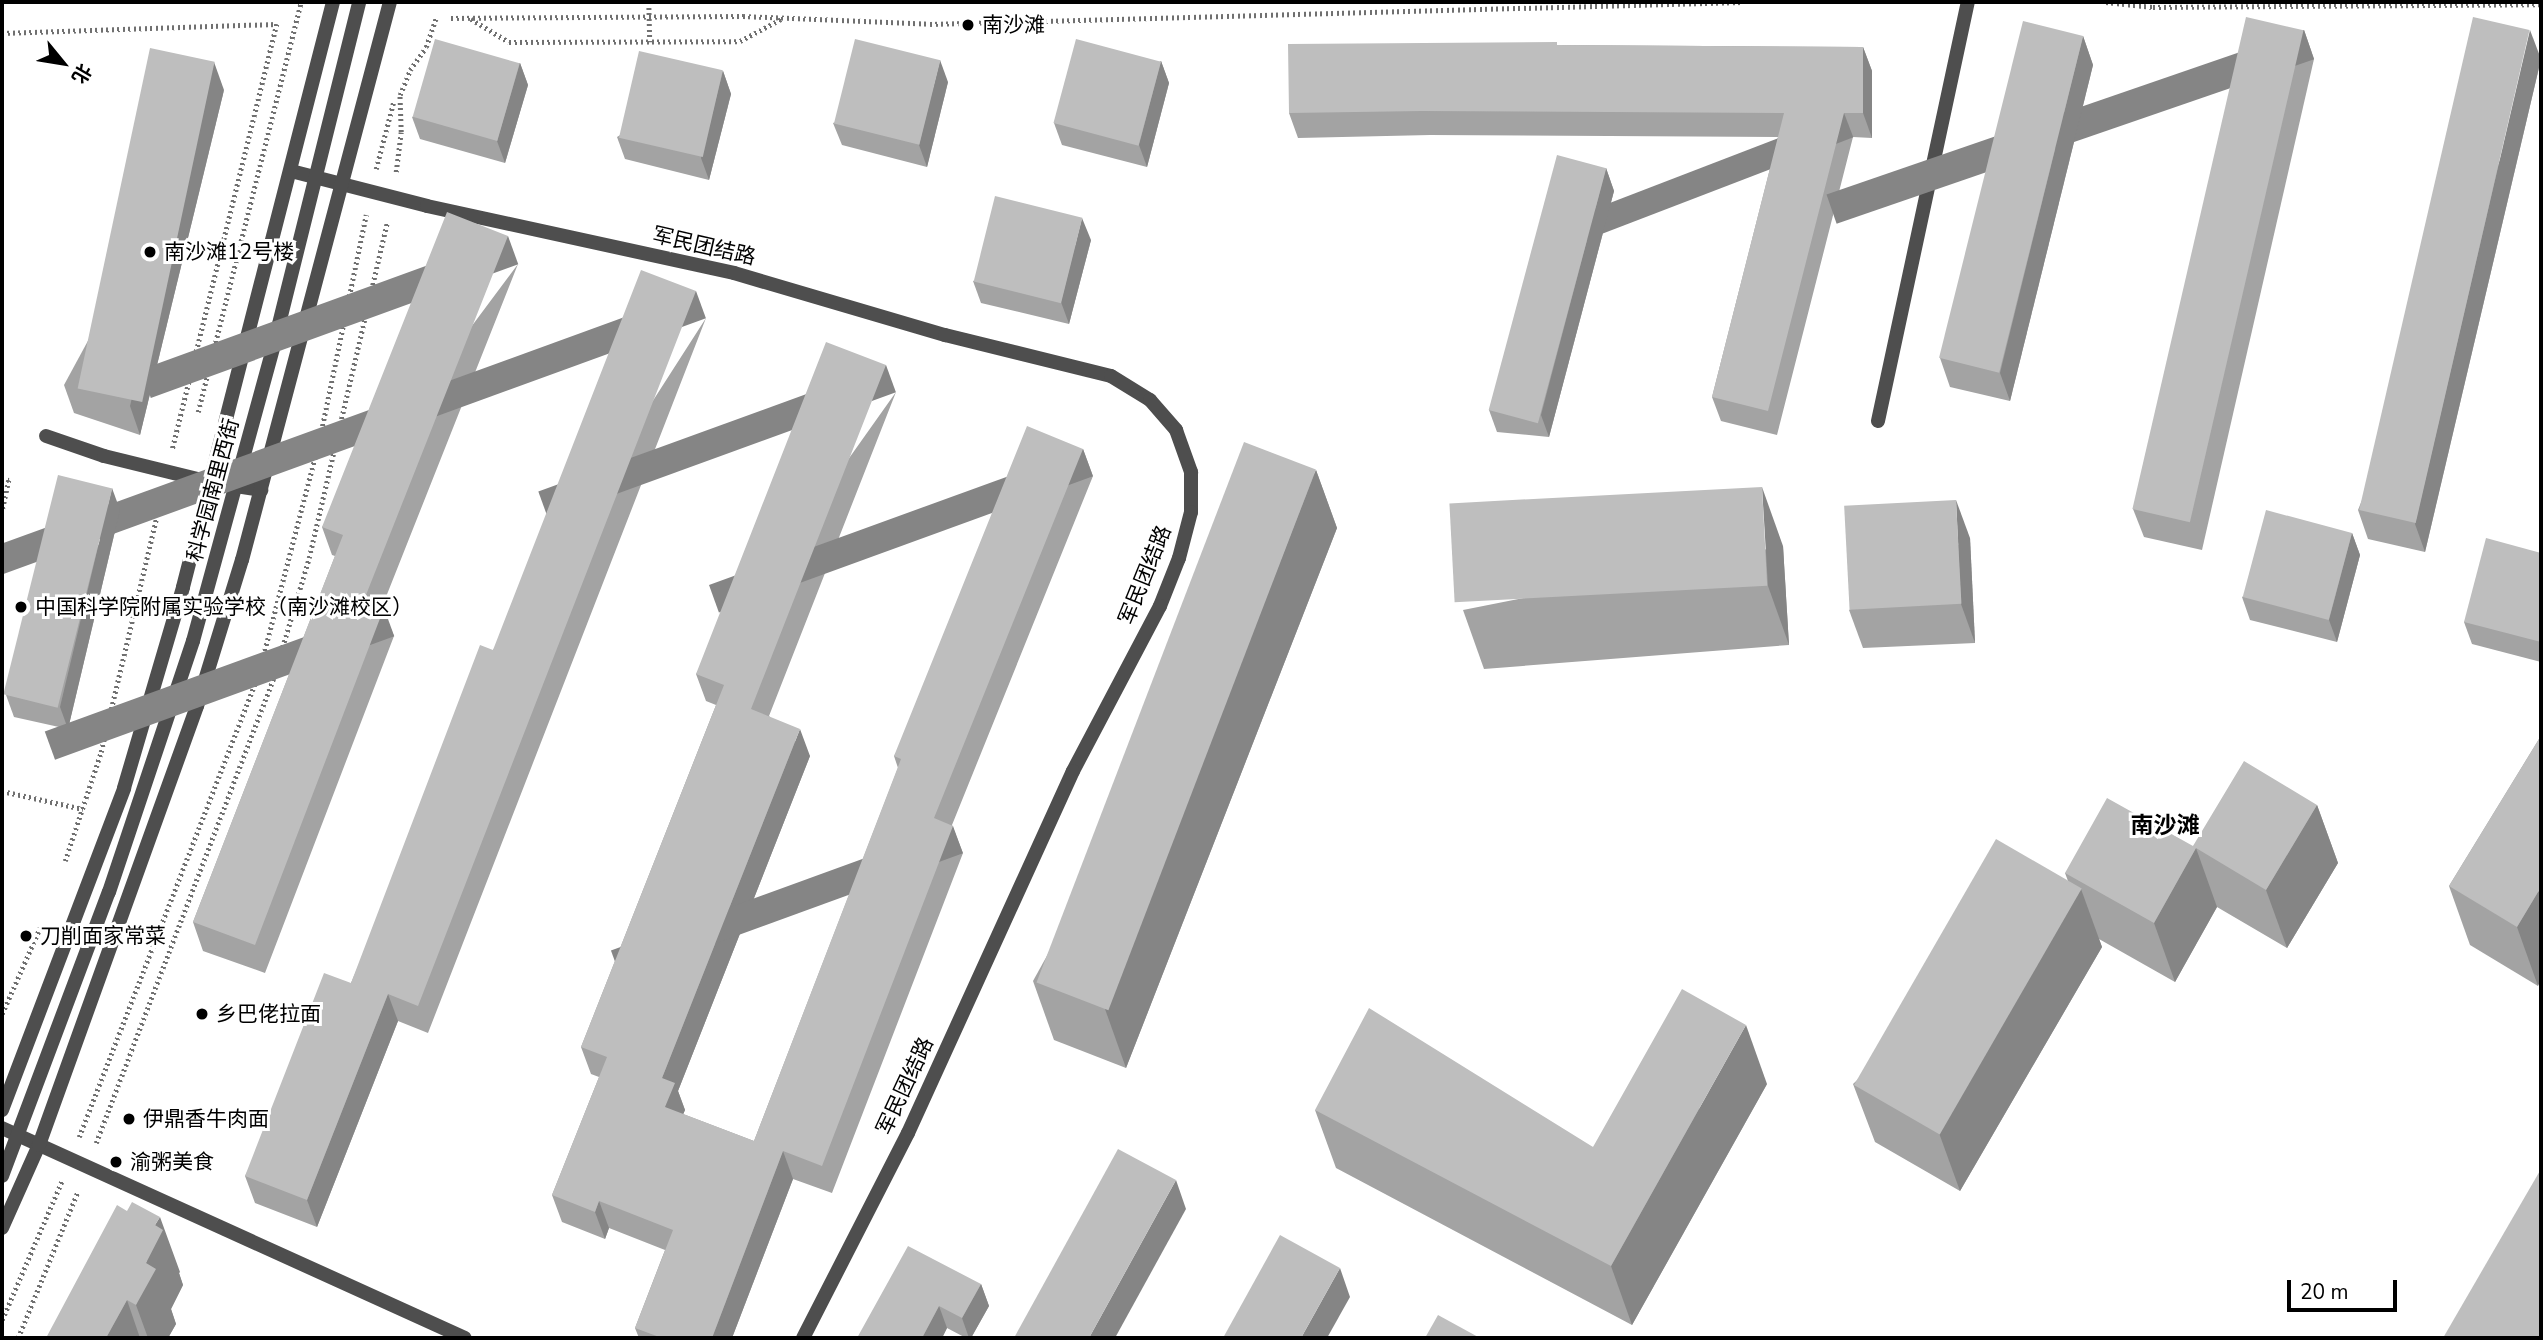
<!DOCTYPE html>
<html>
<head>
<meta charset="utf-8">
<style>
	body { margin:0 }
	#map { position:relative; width:2543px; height:1340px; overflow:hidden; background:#fff; font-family:"Nunito Sans","Noto Sans SC",sans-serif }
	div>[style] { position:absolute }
	.path>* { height:4.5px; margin-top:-2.25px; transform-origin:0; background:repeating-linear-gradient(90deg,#707070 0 2px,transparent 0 5.5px) }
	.service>* { height:14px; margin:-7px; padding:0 7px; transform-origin:7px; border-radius:7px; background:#4e4e4e }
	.minor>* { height:14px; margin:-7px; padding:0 7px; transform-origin:7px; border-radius:7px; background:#4e4e4e }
	.tertiary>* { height:14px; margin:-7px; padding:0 7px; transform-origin:7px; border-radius:7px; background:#4e4e4e }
	.wall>* { inset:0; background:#a3a3a3 }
	.shaded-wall>* { inset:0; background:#858585; transform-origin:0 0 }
	.building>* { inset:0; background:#bebebe; transform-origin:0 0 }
	.dots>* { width:19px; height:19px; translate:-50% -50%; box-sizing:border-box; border:4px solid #fff; border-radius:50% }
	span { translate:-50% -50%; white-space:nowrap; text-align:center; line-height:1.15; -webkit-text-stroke:6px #fff; paint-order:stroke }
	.poi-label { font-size:21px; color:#000 }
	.left { translate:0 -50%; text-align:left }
	.street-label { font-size:21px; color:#000 }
	.neighbourhood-label { font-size:23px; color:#000; font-weight:700 }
	.frame { position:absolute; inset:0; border:4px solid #000; pointer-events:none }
	.north { position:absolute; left:28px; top:28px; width:70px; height:70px; -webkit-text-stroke:5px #fff; paint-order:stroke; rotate:120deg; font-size:19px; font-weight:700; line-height:28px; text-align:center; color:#000 }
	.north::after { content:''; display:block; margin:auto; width:24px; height:32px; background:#000; clip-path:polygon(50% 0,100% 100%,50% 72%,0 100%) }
	.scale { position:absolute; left:2287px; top:1280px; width:110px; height:32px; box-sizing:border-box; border:4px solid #000; border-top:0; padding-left:9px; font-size:21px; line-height:24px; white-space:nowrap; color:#000; -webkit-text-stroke:5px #fff; paint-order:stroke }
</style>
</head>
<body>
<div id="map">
	<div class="path">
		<i style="left:649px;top:2px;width:40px;rotate:88.6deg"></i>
		<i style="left:2106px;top:2px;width:47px;rotate:6.1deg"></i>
		<i style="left:2153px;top:7px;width:388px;rotate:-0.4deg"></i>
		<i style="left:451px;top:18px;width:292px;rotate:-0.4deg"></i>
		<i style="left:743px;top:16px;width:187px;rotate:2.4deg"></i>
		<i style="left:930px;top:24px;width:813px;rotate:-1.55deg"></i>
		<i style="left:471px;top:19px;width:44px;rotate:31.2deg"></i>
		<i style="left:509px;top:42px;width:231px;rotate:-0.2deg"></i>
		<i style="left:740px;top:41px;width:49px;rotate:-28.1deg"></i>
		<i style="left:2px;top:33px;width:275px;rotate:-1.9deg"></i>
		<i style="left:277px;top:24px;width:437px;rotate:103.8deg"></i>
		<i style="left:376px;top:169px;width:71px;rotate:-75.4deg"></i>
		<i style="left:396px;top:172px;width:40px;rotate:-82.9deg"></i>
		<i style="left:401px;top:132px;width:37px;rotate:-92deg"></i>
		<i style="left:400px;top:95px;width:27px;rotate:-68deg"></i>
		<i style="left:410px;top:70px;width:28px;rotate:-55deg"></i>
		<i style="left:426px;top:47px;width:31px;rotate:-71deg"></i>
		<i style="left:198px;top:412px;width:423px;rotate:-75.9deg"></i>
		<i style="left:2px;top:479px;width:7px;rotate:8deg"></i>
		<i style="left:9px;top:480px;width:33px;rotate:102deg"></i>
		<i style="left:2px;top:791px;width:83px;rotate:12.5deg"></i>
		<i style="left:65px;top:861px;width:115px;rotate:-71.7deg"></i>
		<i style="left:101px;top:752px;width:265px;rotate:-76.7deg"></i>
		<i style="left:2px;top:1014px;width:94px;rotate:-66.2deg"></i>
		<i style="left:79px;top:1137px;width:499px;rotate:-68.8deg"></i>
		<i style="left:259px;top:672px;width:238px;rotate:-75.4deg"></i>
		<i style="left:319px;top:442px;width:232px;rotate:-78.3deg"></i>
		<i style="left:96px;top:1143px;width:497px;rotate:-69.1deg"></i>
		<i style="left:273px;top:679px;width:126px;rotate:-73.4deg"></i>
		<i style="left:309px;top:558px;width:345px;rotate:-76.9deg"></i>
		<i style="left:2px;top:1320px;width:151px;rotate:-66.7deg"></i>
		<i style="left:18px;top:1338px;width:159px;rotate:-67.8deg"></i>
	</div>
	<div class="service">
		<i style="left:46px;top:436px;width:61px;rotate:19deg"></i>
		<i style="left:104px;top:456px;width:109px;rotate:13.8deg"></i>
		<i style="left:210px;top:482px;width:52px;rotate:8.9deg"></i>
		<i style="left:2px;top:1128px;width:508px;rotate:24.4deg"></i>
	</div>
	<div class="minor">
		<i style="left:291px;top:171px;width:140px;rotate:14.4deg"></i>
		<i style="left:427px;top:206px;width:314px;rotate:12.3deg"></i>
		<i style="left:734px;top:273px;width:220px;rotate:16.4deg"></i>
		<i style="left:945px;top:335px;width:171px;rotate:13.9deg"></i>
		<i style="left:1111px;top:376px;width:46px;rotate:31.6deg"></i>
		<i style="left:1150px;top:400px;width:40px;rotate:49deg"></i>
		<i style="left:1176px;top:430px;width:45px;rotate:70.3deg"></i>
		<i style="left:1191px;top:472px;width:40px;rotate:90deg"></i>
		<i style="left:1191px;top:512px;width:48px;rotate:104.6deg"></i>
		<i style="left:1179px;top:558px;width:52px;rotate:111.6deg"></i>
		<i style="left:1160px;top:606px;width:187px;rotate:117.8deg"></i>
		<i style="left:1073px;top:771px;width:398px;rotate:114.5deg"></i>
		<i style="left:908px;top:1133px;width:230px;rotate:117.1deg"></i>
		<i style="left:1878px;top:421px;width:429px;rotate:-77.9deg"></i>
		<i style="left:2px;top:1110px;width:344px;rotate:-69.2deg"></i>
		<i style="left:124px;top:788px;width:209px;rotate:-73.6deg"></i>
		<i style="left:183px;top:587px;width:604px;rotate:-75.62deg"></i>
		<i style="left:2px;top:1228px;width:91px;rotate:-66deg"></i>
		<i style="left:39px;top:1145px;width:467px;rotate:-70.2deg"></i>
		<i style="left:197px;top:706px;width:153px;rotate:-72.9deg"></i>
		<i style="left:242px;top:560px;width:577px;rotate:-75.15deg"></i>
	</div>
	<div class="tertiary">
		<i style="left:2px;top:1176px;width:303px;rotate:-69.4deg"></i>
		<i style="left:109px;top:892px;width:265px;rotate:-71.5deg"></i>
		<i style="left:193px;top:641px;width:304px;rotate:-74.7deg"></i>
		<i style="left:273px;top:348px;width:357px;rotate:-76deg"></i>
	</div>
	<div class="wall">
		<i style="clip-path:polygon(2304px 30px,2314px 59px,2202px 550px,2144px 537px,2133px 509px)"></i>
		<i style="clip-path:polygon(2083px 36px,2093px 65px,2010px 401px,1950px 387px,1940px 358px)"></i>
		<i style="clip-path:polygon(1558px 45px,1863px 47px,1872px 71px,1872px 138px,1853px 137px,1777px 435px,1721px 421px,1712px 397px,1778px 137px,1430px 135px,1298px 138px,1289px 113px)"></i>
		<i style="clip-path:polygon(2541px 59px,2425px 552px,2368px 539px,2358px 510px)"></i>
		<i style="clip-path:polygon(1161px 61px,1169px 83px,1147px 167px,1062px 145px,1054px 123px)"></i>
		<i style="clip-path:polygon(520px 63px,528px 85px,505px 163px,420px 139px,412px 117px)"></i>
		<i style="clip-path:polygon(723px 71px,731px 94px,709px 180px,625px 159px,617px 137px)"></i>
		<i style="clip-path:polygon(948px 82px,927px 167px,842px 145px,833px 123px)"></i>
		<i style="clip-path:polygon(224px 90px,140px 435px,74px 413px,64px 385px)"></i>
		<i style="clip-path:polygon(1606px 168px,1614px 191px,1549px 437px,1497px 432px,1489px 410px)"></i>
		<i style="clip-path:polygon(1091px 240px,1069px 324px,981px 303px,973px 281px)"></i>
		<i style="clip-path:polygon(518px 264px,382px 607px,394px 636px,265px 973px,203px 951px,193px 922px,335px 556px,332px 555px,322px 527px)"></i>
		<i style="clip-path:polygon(706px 318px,428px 1033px,398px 1021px,317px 1227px,255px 1203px,245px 1176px,351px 983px,493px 650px)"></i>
		<i style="clip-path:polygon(896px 392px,769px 716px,810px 756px,678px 1091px,685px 1110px,683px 1114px,754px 1141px,898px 768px,894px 756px,1083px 449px,1093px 476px,952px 825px,963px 853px,832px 1193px,793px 1179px,732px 1338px,639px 1338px,635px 1328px,665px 1250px,609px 1228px,605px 1239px,562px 1222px,552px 1195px,599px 1077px,591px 1074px,581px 1047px,716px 705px,706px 701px,696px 674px)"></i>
		<i style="clip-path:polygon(1316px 470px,1337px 528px,1126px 1068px,1054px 1040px,1033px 981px)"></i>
		<i style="clip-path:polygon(120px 510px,68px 729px,14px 717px,6px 695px)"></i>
		<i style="clip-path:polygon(2352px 533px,2360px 555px,2337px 642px,2250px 620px,2242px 597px)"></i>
		<i style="clip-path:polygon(1970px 538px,1975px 643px,1863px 648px,1849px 610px)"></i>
		<i style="clip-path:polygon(1783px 546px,1789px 645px,1484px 669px,1463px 610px)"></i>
		<i style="clip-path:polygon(2541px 553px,2541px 662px,2472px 644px,2464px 622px)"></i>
		<i style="clip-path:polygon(2539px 739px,2538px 986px,2470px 945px,2449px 886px)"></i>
		<i style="clip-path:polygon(2317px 805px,2338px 863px,2287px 948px,2217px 907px,2175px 982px,2099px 939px,2102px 947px,1960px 1191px,1875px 1142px,1853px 1084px,2068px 881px,2065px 873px,2193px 846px)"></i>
		<i style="clip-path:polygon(1767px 1084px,1632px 1325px,1336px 1168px,1315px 1110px,1593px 1147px)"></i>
		<i style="clip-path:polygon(180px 1272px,179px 1273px,183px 1285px,171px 1309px,176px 1324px,168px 1338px,46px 1338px)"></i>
		<i style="clip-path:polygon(981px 1284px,989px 1306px,971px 1338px,966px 1338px,947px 1328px,942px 1338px,857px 1338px)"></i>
	</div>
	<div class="shaded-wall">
		<i style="left:2304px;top:30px;width:31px;height:505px;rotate:71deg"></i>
		<i style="clip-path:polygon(2530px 30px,2541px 59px,2425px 552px,2415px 524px)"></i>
		<i style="clip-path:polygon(2083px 36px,2093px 65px,2010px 401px,2000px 373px)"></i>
		<i style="clip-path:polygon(1863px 47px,1872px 71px,1872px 138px,1863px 113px)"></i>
		<i style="clip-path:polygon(940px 60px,948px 82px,927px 167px,919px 145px)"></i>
		<i style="clip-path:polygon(1161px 61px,1169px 83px,1147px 167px,1139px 145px)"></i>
		<i style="clip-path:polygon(214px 62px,224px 90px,140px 435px,130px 406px)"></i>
		<i style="clip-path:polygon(520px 63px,528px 85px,505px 163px,497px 141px)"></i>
		<i style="clip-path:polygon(723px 71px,731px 94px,709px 180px,701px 158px)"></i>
		<i style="left:1844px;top:113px;width:26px;height:308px;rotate:69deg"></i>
		<i style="clip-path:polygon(1606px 168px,1614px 191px,1549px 437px,1541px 415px)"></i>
		<i style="clip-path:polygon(1082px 218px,1091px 240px,1069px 324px,1061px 302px)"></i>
		<i style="left:508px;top:236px;width:30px;height:391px;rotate:70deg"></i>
		<i style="left:696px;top:291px;width:29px;height:767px;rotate:70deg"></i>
		<i style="left:886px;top:365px;width:29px;height:370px;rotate:70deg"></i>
		<i style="left:1083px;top:449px;width:29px;height:398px;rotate:70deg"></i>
		<i style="clip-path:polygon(1316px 470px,1337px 528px,1126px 1068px,1105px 1009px)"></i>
		<i style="clip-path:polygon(1762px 487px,1783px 546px,1789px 645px,1768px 586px)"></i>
		<i style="clip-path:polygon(112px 488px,120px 510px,68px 729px,60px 707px)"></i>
		<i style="clip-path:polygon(1956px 500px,1970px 538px,1975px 643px,1961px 604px)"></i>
		<i style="clip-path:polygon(2352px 533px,2360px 555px,2337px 642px,2329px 620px)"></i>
		<i style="left:384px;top:608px;width:30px;height:361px;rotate:70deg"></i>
		<i style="clip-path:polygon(800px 729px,810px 756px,678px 1091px,685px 1110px,675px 1134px,665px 1107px,662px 1078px)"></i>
		<i style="clip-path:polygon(2317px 805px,2338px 863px,2287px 948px,2266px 890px)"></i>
		<i style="left:953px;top:826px;width:29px;height:364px;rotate:70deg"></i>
		<i style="clip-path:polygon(2196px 848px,2217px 907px,2175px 982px,2154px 923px)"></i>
		<i style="clip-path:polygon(2541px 887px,2541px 980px,2538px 986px,2517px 927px)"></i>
		<i style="clip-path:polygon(2081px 889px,2102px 947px,1960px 1191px,1939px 1133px)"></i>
		<i style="clip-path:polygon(388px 994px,398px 1021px,317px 1227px,307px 1200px)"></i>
		<i style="clip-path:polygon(1746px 1025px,1767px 1084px,1632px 1325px,1611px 1266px)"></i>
		<i style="clip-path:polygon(783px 1151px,793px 1179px,732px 1338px,712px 1338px)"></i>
		<i style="clip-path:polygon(1176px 1180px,1186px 1209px,1115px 1338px,1089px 1338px)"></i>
		<i style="clip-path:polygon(599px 1201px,609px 1228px,605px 1239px,595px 1212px)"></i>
		<i style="clip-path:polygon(160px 1217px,180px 1272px,179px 1273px,183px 1285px,171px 1309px,176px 1324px,168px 1338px,148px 1338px,136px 1305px,155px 1225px)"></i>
		<i style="clip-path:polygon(1340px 1268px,1350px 1297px,1327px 1338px,1301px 1338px)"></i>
		<i style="clip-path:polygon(981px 1284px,989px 1306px,971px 1338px,969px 1338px,962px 1318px)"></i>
		<i style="clip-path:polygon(127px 1300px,140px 1338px,106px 1338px)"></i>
		<i style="clip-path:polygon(939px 1306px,947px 1328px,942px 1338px,922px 1338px)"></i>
	</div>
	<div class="building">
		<i style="left:2246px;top:17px;width:59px;height:505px;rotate:13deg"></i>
		<i style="left:2473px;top:17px;width:58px;height:506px;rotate:13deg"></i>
		<i style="left:2023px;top:21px;width:62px;height:347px;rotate:14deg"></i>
		<i style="left:435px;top:39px;width:88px;height:81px;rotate:16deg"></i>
		<i style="left:855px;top:39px;width:88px;height:87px;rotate:14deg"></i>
		<i style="left:1076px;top:39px;width:88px;height:87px;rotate:15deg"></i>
		<i style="clip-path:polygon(1557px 42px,1557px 45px,1863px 47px,1863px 113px,1844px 113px,1768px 411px,1712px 397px,1784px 113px,1421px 111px,1289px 113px,1288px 44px)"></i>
		<i style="left:150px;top:48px;width:66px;height:348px;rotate:12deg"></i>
		<i style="left:639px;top:51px;width:86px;height:89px;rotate:13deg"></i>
		<i style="left:1557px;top:155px;width:51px;height:264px;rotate:15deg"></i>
		<i style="left:995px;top:196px;width:90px;height:88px;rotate:14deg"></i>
		<i style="clip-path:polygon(447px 212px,508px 236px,364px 600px,384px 608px,255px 945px,193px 922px,343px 535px,322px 527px)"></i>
		<i style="clip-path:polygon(641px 270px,696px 291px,418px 1006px,388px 994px,307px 1200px,245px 1176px,324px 973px,351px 983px,480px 645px,493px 650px)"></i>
		<i style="clip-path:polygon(826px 342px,886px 365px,751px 709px,800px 729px,662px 1078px,675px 1083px,665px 1107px,754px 1141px,901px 759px,894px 756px,1027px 426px,1083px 449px,934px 818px,953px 826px,822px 1166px,783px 1151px,712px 1338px,662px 1338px,635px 1328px,673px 1230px,599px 1201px,595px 1212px,552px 1195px,607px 1057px,581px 1047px,724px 685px,696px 674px)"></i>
		<i style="left:1244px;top:442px;width:77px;height:579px;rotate:21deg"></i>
		<i style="left:58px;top:475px;width:56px;height:226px;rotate:14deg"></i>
		<i style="left:1762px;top:487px;width:99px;height:313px;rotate:87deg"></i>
		<i style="left:1956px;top:500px;width:104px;height:112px;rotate:87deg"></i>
		<i style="left:2266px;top:510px;width:89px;height:90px;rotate:15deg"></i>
		<i style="clip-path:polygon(2486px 538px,2541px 553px,2541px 642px,2464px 622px)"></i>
		<i style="clip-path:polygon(2539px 739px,2541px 740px,2541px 887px,2517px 927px,2449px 886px)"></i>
		<i style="clip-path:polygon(2244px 761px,2317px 805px,2266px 890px,2196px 848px,2154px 923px,2065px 873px,2107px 798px,2193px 846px)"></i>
		<i style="left:1996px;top:839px;width:99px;height:284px;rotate:30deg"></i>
		<i style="clip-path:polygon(1682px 989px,1746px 1025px,1611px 1266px,1315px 1110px,1369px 1008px,1593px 1147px)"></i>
		<i style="clip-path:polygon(1118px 1149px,1176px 1180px,1089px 1338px,1014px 1338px)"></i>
		<i style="clip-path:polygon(2541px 1169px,2541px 1338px,2443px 1338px)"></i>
		<i style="clip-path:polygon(132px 1202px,160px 1217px,155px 1225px,163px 1230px,146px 1263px,156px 1269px,136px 1305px,127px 1300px,106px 1338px,46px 1338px,117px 1205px,127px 1211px)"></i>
		<i style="clip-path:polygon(1280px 1235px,1340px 1268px,1301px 1338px,1223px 1338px)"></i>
		<i style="clip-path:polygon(908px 1246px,981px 1284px,962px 1318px,939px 1306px,922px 1338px,857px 1338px)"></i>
		<i style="clip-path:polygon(1438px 1315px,1480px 1338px,1425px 1338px)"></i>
	</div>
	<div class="dots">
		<i style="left:968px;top:25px;background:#000"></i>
		<i style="left:150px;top:252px;background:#000"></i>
		<i style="left:21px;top:607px;background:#000"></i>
		<i style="left:26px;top:936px;background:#000"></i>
		<i style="left:202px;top:1014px;background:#000"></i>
		<i style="left:129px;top:1119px;background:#000"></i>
		<i style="left:116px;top:1162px;background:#000"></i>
	</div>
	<div class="poi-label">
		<span class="left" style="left:982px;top:25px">南沙滩</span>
		<span class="left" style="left:164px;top:252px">南沙滩12号楼</span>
		<span class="left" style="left:35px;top:607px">中国科学院附属实验学校（南沙滩校区）</span>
		<span class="left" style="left:40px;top:936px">刀削面家常菜</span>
		<span class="left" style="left:216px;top:1014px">乡巴佬拉面</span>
		<span class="left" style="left:143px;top:1119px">伊鼎香牛肉面</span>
		<span class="left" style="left:130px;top:1162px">渝粥美食</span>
	</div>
	<div class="street-label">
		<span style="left:704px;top:246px;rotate:13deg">军民团结路</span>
		<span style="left:213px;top:490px;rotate:-75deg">科学园南里西街</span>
		<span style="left:1145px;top:575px;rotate:-68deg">军民团结路</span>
		<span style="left:905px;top:1086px;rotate:-65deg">军民团结路</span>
	</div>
	<div class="neighbourhood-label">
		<span style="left:2165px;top:826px">南沙滩</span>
	</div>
	<div class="frame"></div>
	<div class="north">北</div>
	<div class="scale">20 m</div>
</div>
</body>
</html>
